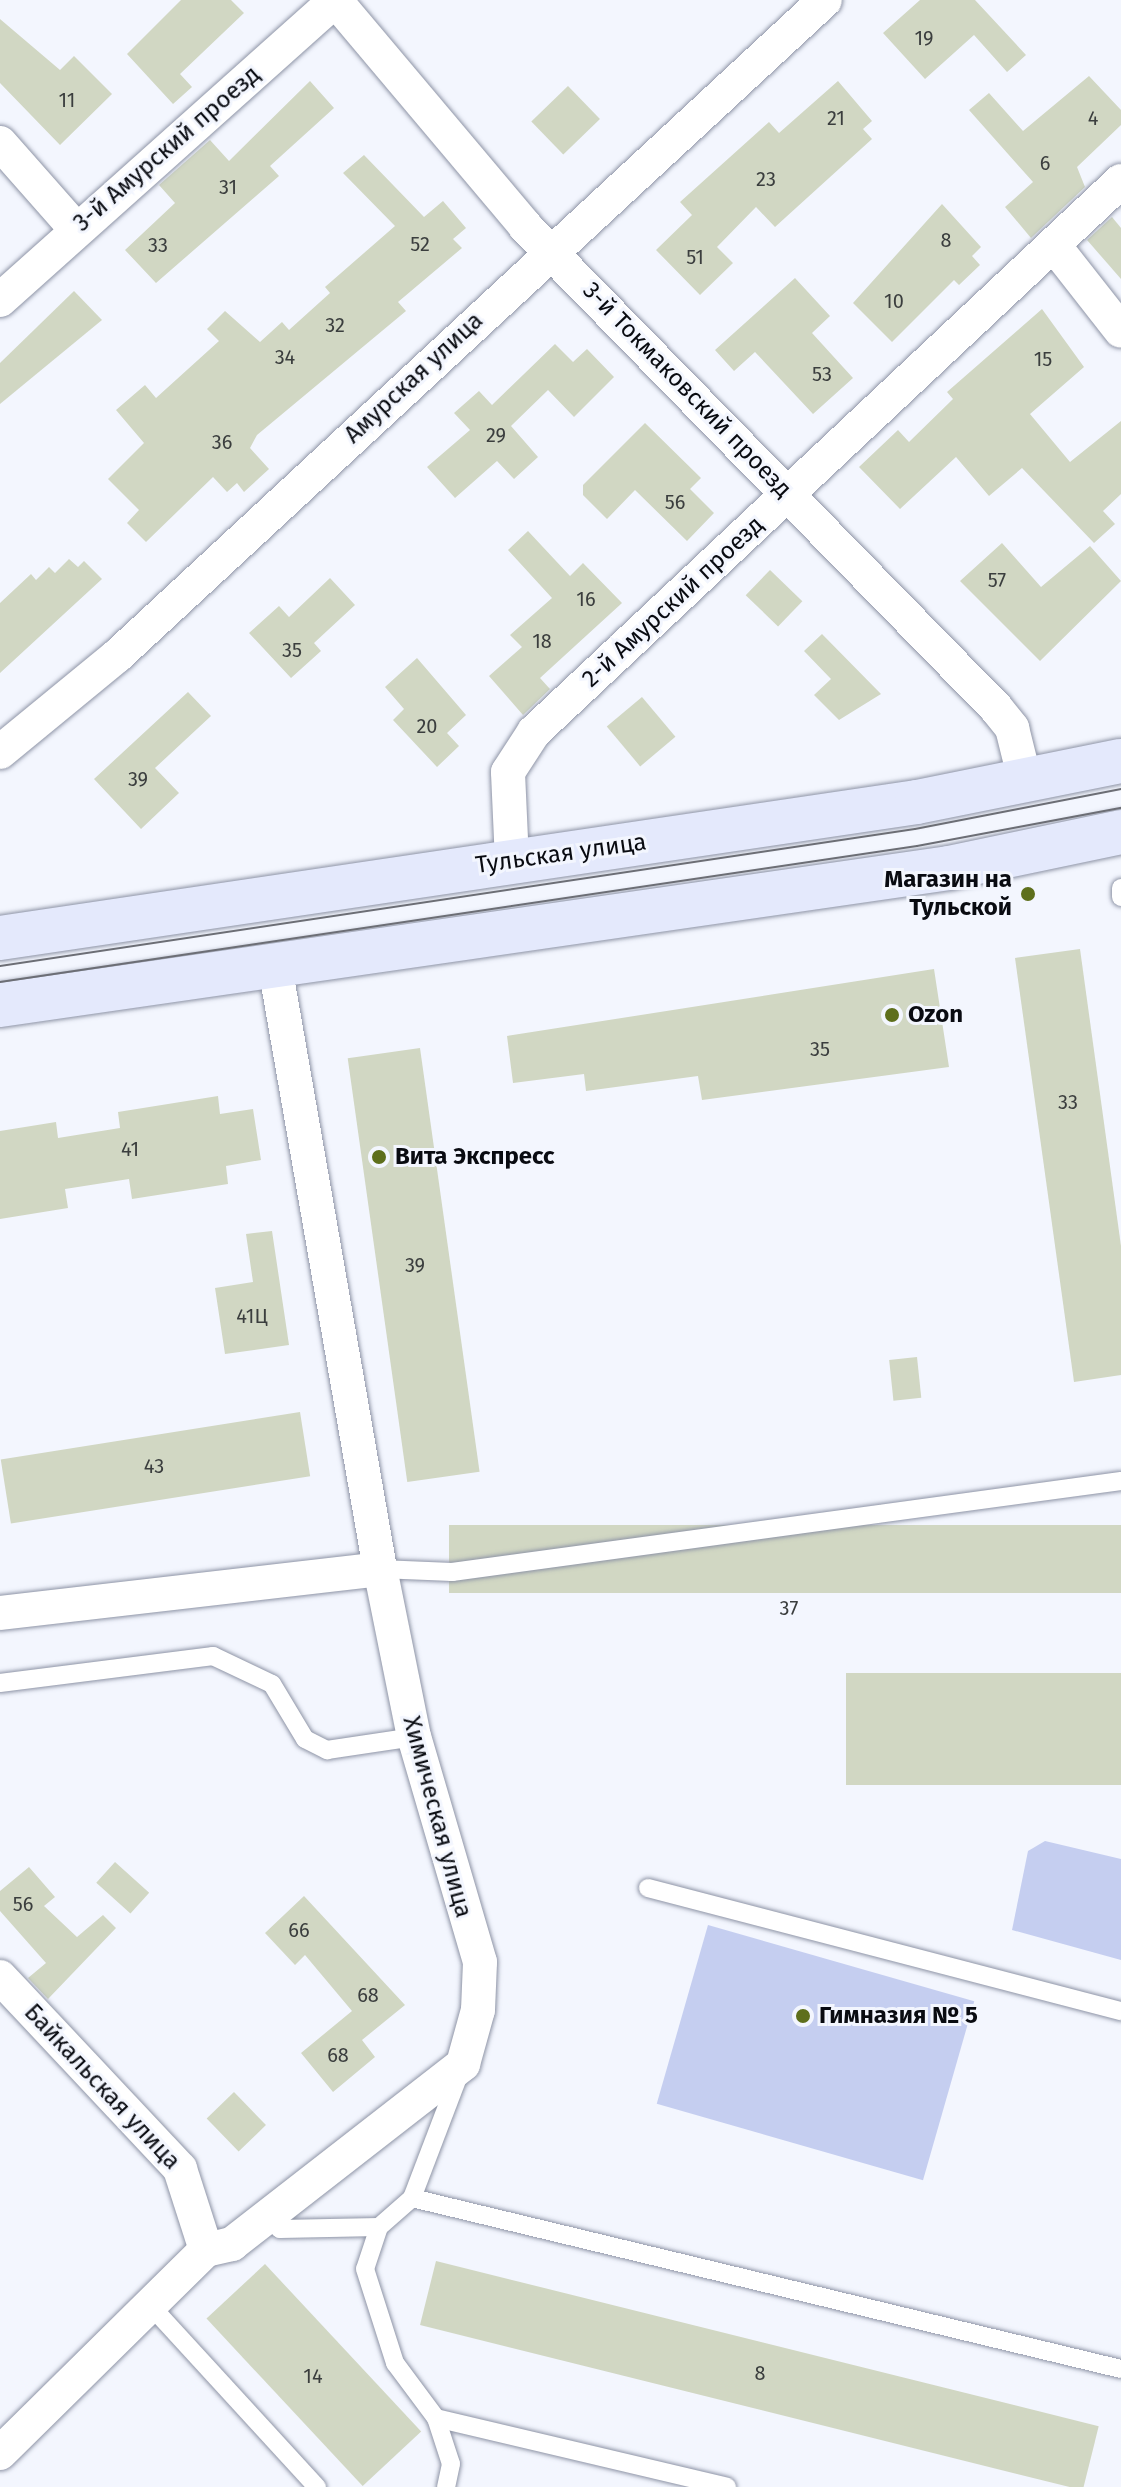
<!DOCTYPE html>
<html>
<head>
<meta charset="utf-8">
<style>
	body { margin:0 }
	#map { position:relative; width:1121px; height:2487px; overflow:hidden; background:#f3f6fe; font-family:"Fira Sans",sans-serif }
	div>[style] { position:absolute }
	.green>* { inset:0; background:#c5cef0; transform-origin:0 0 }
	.building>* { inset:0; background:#d1d7c3; transform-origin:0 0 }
	.roads { filter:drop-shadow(0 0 2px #8e94a6) drop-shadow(0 0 2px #8e94a6) }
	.lane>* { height:18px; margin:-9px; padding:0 9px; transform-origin:9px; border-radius:9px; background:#fff }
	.street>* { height:34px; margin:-17px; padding:0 17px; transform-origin:17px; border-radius:17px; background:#fff }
	.secondary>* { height:44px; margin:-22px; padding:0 22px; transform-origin:22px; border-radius:22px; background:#e4e9fc }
	.tram>* { height:2px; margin:-1px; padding:0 1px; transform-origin:1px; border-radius:1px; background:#6c6e75 }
	.dots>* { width:22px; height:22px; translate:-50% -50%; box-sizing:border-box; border:4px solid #f3f6fe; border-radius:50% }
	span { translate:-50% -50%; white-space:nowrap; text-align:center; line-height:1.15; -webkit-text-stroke:6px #f3f6fe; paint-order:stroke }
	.number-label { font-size:20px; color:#3b3e3e }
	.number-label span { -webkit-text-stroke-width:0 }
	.street-label { font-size:24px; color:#090b11 }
	.poi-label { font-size:24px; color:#090b11; font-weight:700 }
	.right { translate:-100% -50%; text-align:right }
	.left { translate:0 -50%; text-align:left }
</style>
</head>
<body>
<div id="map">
	<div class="green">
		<i style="clip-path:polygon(1045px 1841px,1121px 1859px,1121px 1960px,1012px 1930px,1028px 1851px)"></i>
		<i style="left:708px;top:1925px;width:277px;height:186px;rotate:16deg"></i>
	</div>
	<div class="building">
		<i style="clip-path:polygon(181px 0,231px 0,244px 13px,180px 74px,192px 87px,173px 104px,127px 54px)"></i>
		<i style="clip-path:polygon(920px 0,975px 0,1026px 55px,1007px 72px,974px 35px,925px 79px,883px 33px)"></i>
		<i style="clip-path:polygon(0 19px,60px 70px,74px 56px,112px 94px,60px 145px,0 83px)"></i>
		<i style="clip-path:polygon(1089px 76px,1121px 110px,1121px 125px,1077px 167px,1085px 187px,1031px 238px,1005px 207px,1033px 182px,969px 110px,989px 93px,1023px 131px)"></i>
		<i style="clip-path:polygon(310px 81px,334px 108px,270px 166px,279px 176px,156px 283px,125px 250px,175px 203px,159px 185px,210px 140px,229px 161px)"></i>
		<i style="clip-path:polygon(838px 81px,872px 121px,863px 129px,872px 139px,775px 227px,756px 207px,717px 247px,733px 263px,700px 295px,656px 250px,692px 215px,680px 202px,769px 122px,779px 133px)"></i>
		<i style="left:568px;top:86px;width:46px;height:51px;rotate:46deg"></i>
		<i style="clip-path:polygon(364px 155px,424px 217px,443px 201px,466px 228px,453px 239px,462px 248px,398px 302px,406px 311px,257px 435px,250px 448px,269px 469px,244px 492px,237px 483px,227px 492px,213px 477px,146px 542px,127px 523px,139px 510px,108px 479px,144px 443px,116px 410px,145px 385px,156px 398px,219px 341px,207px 329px,225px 311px,260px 342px,282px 322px,289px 330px,330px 293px,325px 287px,395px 226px,343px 173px)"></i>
		<i style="clip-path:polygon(942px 204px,981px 247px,972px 256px,980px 265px,959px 285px,954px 280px,892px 342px,853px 303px)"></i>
		<i style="clip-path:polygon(1112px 217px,1121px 228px,1121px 279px,1087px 240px)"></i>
		<i style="clip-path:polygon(795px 278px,830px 316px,812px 333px,853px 378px,813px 414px,755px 352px,734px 371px,715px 350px)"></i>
		<i style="clip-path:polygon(74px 291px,102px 320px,0 404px,0 363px)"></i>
		<i style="clip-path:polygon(1042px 309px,1084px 367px,1030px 414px,1070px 462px,1121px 421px,1121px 494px,1103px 511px,1115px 524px,1094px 543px,1022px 468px,989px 496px,956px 457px,900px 509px,859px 467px,898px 430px,909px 442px,953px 399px,947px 392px)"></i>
		<i style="clip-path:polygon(555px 344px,573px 362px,587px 349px,614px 377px,574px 417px,548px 390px,511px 426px,538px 457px,514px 479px,497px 461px,455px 498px,427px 467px,470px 430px,454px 413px,479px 391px,492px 405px)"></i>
		<i style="clip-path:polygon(645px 423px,701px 478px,690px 489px,714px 513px,687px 541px,635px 490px,607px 519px,583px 495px,583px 485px)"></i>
		<i style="clip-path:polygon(528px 531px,570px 576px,583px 563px,622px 603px,540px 678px,550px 689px,523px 715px,489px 676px,522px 647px,510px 635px,552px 598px,508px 550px)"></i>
		<i style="clip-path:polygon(1002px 543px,1041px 587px,1090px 546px,1121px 581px,1040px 661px,960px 581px)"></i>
		<i style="clip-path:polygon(69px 559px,78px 567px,84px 561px,102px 579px,0 673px,0 603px,31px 574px,36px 580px,49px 567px,55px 573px)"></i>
		<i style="left:770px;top:570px;width:45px;height:35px;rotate:44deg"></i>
		<i style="clip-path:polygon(330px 578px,355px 605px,314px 643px,321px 651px,291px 678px,249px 633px,279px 606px,289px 617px)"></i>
		<i style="clip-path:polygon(822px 634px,881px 694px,839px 720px,814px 695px,831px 679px,804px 651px)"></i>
		<i style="clip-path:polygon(417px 658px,466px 715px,447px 733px,459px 746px,437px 767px,393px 720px,404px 709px,385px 687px)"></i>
		<i style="clip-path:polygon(188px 692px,211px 716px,155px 768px,179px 793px,141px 829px,94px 779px)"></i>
		<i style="left:642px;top:697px;width:52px;height:46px;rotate:50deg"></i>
		<i style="clip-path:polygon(1080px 949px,1121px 1246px,1121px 1375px,1074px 1382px,1015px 958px)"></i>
		<i style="clip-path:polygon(934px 969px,949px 1067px,702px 1100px,698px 1076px,586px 1091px,584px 1074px,513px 1083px,507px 1036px)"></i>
		<i style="left:420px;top:1048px;width:428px;height:73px;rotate:82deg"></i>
		<i style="clip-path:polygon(218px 1096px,220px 1114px,253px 1109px,261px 1160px,226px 1166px,228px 1184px,132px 1199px,129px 1179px,65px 1189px,68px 1208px,0 1219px,0 1131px,56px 1122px,58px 1138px,120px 1128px,118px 1112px)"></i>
		<i style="clip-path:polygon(272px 1231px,289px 1345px,225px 1354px,215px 1288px,253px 1282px,246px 1234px)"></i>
		<i style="left:917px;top:1357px;width:41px;height:28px;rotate:84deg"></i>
		<i style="left:300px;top:1412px;width:65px;height:303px;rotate:81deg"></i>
		<i style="left:1121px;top:1525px;width:68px;height:672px;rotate:90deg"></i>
		<i style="left:1121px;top:1673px;width:112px;height:275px;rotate:90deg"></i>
		<i style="left:115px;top:1862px;width:46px;height:28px;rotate:42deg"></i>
		<i style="clip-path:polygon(29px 1867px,55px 1897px,44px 1906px,77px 1937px,103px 1915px,116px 1928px,48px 1999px,28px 1978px,46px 1963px,0 1911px,0 1891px)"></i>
		<i style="clip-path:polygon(304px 1896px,405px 2005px,362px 2040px,375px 2057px,333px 2092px,301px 2053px,352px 2011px,305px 1955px,295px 1965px,265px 1933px)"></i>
		<i style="left:234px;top:2092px;width:46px;height:38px;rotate:46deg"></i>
		<i style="left:436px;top:2261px;width:683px;height:66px;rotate:14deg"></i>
		<i style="left:265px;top:2264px;width:229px;height:80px;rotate:47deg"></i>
	</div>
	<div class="roads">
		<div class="lane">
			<i style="left:1121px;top:888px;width:9px;rotate:90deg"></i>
			<i style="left:380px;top:1569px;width:72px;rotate:2.4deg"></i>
			<i style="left:452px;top:1572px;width:675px;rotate:-7.75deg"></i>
			<i style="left:0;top:1683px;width:215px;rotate:-7.2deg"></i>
			<i style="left:213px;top:1656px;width:65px;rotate:25.4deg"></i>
			<i style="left:272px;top:1684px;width:64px;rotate:59deg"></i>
			<i style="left:305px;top:1739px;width:25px;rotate:27deg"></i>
			<i style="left:327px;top:1750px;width:88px;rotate:-8.5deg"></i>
			<i style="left:648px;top:1888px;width:489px;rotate:14.6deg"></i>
			<i style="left:462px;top:2067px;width:140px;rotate:110.9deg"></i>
			<i style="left:412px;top:2198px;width:729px;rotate:13.56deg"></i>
			<i style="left:266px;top:2216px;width:19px;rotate:43deg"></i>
			<i style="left:280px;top:2229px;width:99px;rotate:-1.2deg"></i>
			<i style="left:379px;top:2227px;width:44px;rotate:-41.3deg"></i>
			<i style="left:379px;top:2227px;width:44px;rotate:108.4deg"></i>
			<i style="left:365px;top:2269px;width:99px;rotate:72.3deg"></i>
			<i style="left:395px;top:2363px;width:69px;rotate:53.3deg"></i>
			<i style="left:436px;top:2418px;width:48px;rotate:71.9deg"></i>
			<i style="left:451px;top:2464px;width:24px;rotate:102deg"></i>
			<i style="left:151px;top:2306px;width:246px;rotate:47.5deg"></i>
			<i style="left:436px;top:2418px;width:299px;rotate:13.3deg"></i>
		</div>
		<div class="street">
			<i style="left:335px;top:0;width:295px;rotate:49.9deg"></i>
			<i style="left:525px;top:226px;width:674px;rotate:45.66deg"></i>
			<i style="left:996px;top:708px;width:26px;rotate:51deg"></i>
			<i style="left:1012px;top:728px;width:58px;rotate:76deg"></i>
			<i style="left:0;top:143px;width:113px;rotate:48.6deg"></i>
			<i style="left:1056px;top:248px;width:105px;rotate:51.9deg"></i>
			<i style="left:0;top:300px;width:450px;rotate:-41.8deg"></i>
			<i style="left:0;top:752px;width:151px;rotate:-39.4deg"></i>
			<i style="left:117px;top:656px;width:965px;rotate:-42.82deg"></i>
			<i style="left:512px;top:861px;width:89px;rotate:-92.6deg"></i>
			<i style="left:508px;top:772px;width:48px;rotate:-57deg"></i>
			<i style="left:534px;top:732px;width:805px;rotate:-43.19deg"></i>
			<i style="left:0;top:1613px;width:383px;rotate:-6.6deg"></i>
			<i style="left:0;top:1977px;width:263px;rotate:46.8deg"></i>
			<i style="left:180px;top:2169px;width:85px;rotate:72.2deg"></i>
			<i style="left:0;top:2453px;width:289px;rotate:-44.6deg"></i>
			<i style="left:206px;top:2250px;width:27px;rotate:-13deg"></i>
			<i style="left:232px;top:2244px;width:293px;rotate:-37.9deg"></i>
			<i style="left:463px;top:2064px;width:56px;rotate:-74.5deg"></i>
			<i style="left:478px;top:2010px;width:48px;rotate:-87.6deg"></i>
			<i style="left:480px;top:1962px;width:234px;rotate:-106.3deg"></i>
			<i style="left:414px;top:1737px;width:171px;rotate:-101.4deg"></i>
			<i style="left:380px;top:1569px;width:612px;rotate:-99.88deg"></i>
		</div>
		<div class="secondary">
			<i style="left:0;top:938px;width:927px;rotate:-8.44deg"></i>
			<i style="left:917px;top:802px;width:208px;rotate:-11.4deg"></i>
			<i style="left:0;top:1005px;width:959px;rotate:-8.21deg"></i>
			<i style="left:949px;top:868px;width:176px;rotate:-11.8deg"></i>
		</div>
	</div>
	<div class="tram">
		<i style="left:0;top:966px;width:925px;rotate:-8.52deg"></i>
		<i style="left:915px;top:829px;width:210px;rotate:-11deg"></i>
		<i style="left:0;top:982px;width:927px;rotate:-8.44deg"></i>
		<i style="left:917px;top:846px;width:208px;rotate:-10.6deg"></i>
	</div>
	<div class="dots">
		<i style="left:1028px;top:894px;background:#5e6f1c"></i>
		<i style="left:892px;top:1015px;background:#5e6f1c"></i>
		<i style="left:379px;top:1157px;background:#5e6f1c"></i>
		<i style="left:803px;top:2016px;background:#5e6f1c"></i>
	</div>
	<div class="number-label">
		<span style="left:924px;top:38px">19</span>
		<span style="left:67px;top:100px">11</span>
		<span style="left:836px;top:118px">21</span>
		<span style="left:1093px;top:118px">4</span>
		<span style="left:1045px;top:163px">6</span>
		<span style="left:766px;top:179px">23</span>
		<span style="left:228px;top:187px">31</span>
		<span style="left:946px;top:240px">8</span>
		<span style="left:420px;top:244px">52</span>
		<span style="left:158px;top:245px">33</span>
		<span style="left:695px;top:257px">51</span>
		<span style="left:894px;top:301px">10</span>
		<span style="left:335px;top:325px">32</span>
		<span style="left:285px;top:357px">34</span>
		<span style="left:1043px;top:359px">15</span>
		<span style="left:822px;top:374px">53</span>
		<span style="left:496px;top:435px">29</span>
		<span style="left:222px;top:442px">36</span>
		<span style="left:675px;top:502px">56</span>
		<span style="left:997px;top:580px">57</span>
		<span style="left:586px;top:599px">16</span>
		<span style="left:542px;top:641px">18</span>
		<span style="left:292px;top:650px">35</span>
		<span style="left:427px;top:726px">20</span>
		<span style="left:138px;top:779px">39</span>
		<span style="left:820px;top:1049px">35</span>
		<span style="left:1068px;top:1102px">33</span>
		<span style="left:130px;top:1149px">41</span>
		<span style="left:415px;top:1265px">39</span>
		<span style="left:252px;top:1316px">41Ц</span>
		<span style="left:154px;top:1466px">43</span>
		<span style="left:789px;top:1608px">37</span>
		<span style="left:23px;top:1904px">56</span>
		<span style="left:299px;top:1930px">66</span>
		<span style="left:368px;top:1995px">68</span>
		<span style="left:338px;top:2055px">68</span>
		<span style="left:760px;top:2373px">8</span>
		<span style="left:313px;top:2376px">14</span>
	</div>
	<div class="street-label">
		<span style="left:167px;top:149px;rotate:-41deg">3-й Амурский проезд</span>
		<span style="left:414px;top:378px;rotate:-43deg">Амурская улица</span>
		<span style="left:687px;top:390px;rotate:46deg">3-й Токмаковский проезд</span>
		<span style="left:673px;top:602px;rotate:-43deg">2-й Амурский проезд</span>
		<span style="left:561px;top:854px;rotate:-8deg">Тульская улица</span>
		<span style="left:437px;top:1817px;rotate:75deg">Химическая улица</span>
		<span style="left:102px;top:2087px;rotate:47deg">Байкальская улица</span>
	</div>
	<div class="poi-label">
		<span class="right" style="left:1012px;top:894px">Магазин на<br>Тульской</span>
		<span class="left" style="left:908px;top:1015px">Ozon</span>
		<span class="left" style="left:395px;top:1157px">Вита Экспресс</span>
		<span class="left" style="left:819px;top:2016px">Гимназия № 5</span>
	</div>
</div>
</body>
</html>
